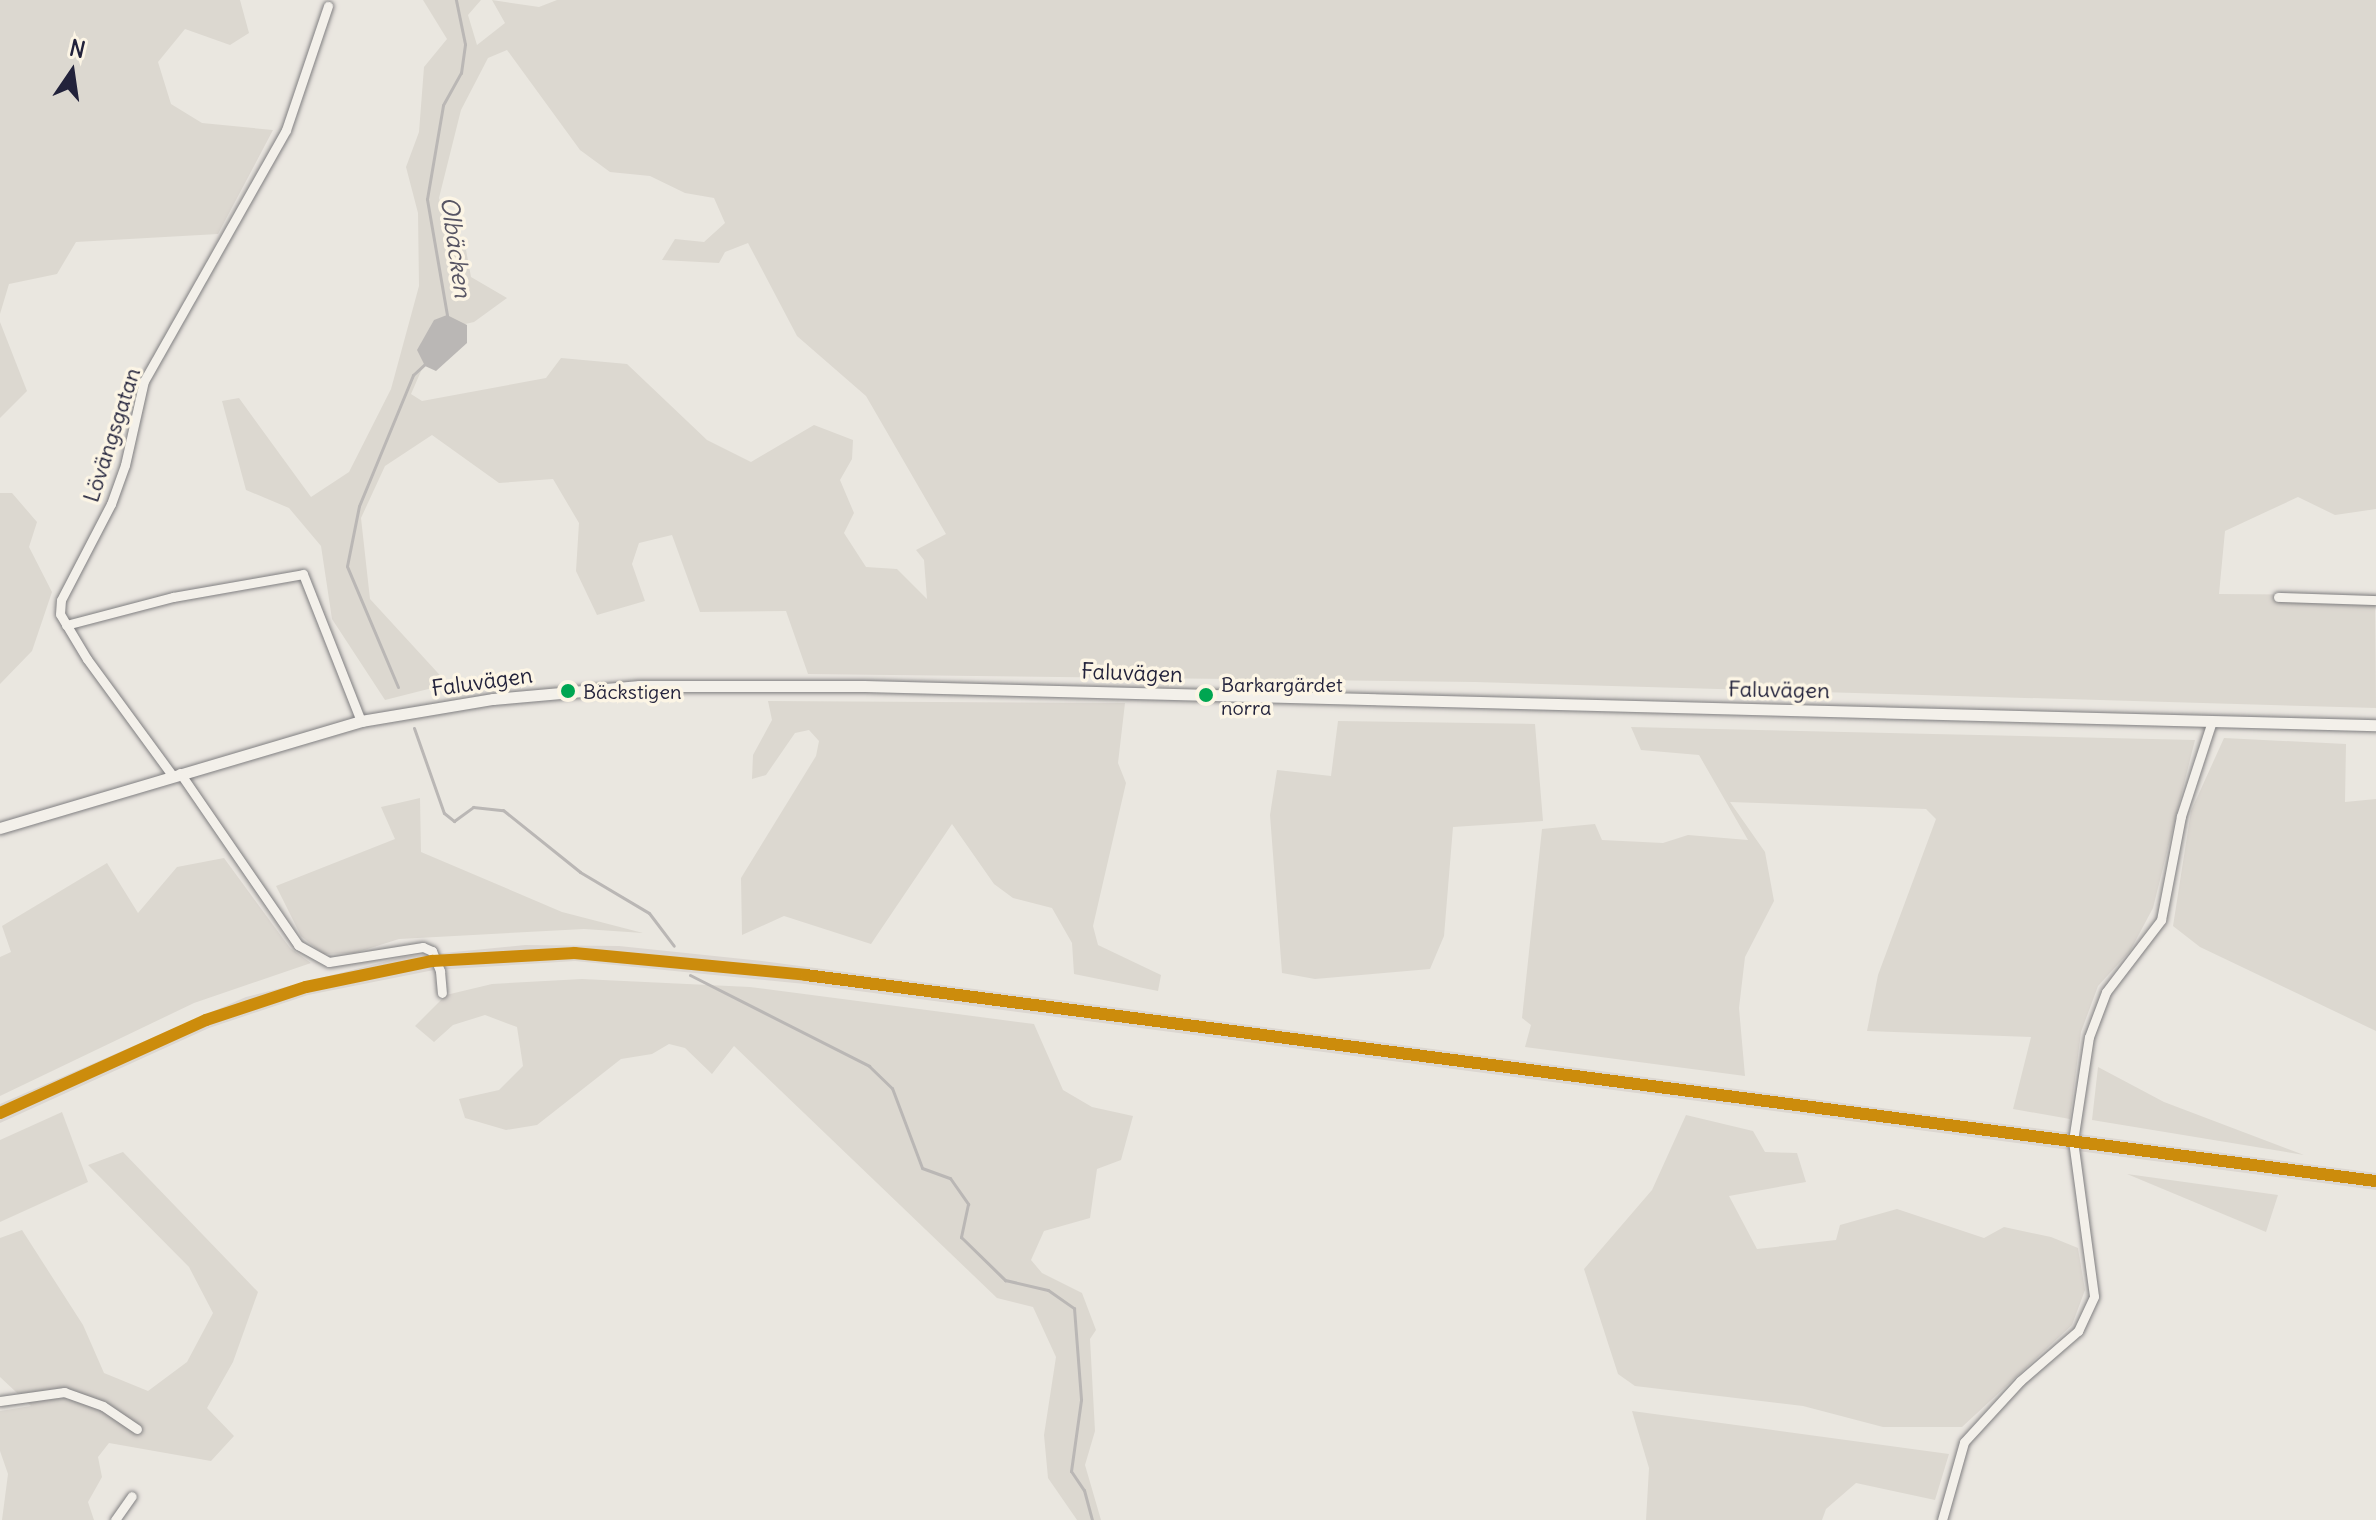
<!DOCTYPE html>
<html>
<head>
<meta charset="utf-8">
<style>
	body { margin:0 }
	#map { position:relative; width:2376px; height:1520px; overflow:hidden; background:#eae7e0; font-family:Delius,sans-serif }
	div>[style] { position:absolute }
	.built>* { inset:0; background:#dcd7d1 }
	.green>* { inset:0; background:#dcd8d0 }
	.water>* { inset:0; background:#bab7b5 }
	.stream>* { height:3px; margin:-1.5px; padding:0 1.5px; transform-origin:1.5px; border-radius:1.5px; background:#bab7b5 }
	.roads { filter:drop-shadow(0 0 2px #807f81) drop-shadow(0 0 2px #807f81) }
	.minor>* { height:9px; margin:-4.5px; padding:0 4.5px; transform-origin:4.5px; border-radius:4.5px; background:#f3f0ea }
	.tertiary>* { height:11px; margin:-5.5px; padding:0 5.5px; transform-origin:5.5px; border-radius:5.5px; background:#f3f0ea }
	.rail-1>* { height:12px; margin:-6px; padding:0 6px; transform-origin:6px; border-radius:6px; background:#cc8c0c }
	.dots>* { width:22px; height:22px; translate:-50% -50%; box-sizing:border-box; border:4px solid #fcf5e5; border-radius:50% }
	span { translate:-50% -50%; white-space:nowrap; text-align:center; line-height:1.15; -webkit-text-stroke:7px #fcf5e5; paint-order:stroke }
	.bus-label { font-size:20px; color:#22223b }
	.left { translate:0 -50%; text-align:left }
	.street-label { font-size:22px; color:#22223b }
	.water-label { font-size:24px; color:#575564; font-style:italic }
	.north { position:absolute; left:32px; top:32px; width:80px; height:80px; -webkit-text-stroke:6px #fcf5e5; paint-order:stroke; rotate:13deg; font-size:22px; font-weight:700; line-height:32px; text-align:center; color:#22223b }
	.north::after { content:''; display:block; margin:auto; width:28px; height:36px; background:#22223b; clip-path:polygon(50% 0,100% 100%,50% 72%,0 100%) }
</style>
</head>
<body>
<div id="map">
	<div class="built">
		<i style="clip-path:polygon(525px 945px,619px 946px,762px 961px,2376px 1173px,2376px 1190px,805px 984px,575px 961px,434px 970px,308px 995px,209px 1028px,0 1123px,0 1104px,246px 997px,403px 957px)"></i>
	</div>
	<div class="green">
		<i style="clip-path:polygon(0 0,240px 0,249px 33px,230px 45px,185px 29px,158px 62px,171px 104px,202px 123px,273px 130px,218px 234px,76px 242px,57px 274px,9px 284px,0 314px)"></i>
		<i style="clip-path:polygon(evenodd,423px 0,481px 0,468px 15px,477px 45px,505px 23px,492px 0,539px 7px,557px 0,2376px 0,2376px 509px,2335px 515px,2298px 497px,2225px 531px,2219px 594px,2375px 595px,2376px 708px,1475px 682px,808px 674px,786px 611px,700px 612px,672px 535px,639px 543px,632px 564px,645px 601px,597px 615px,576px 571px,579px 523px,553px 479px,499px 483px,432px 435px,385px 466px,361px 518px,370px 599px,448px 684px,385px 700px,332px 619px,321px 546px,289px 508px,246px 490px,222px 401px,239px 398px,311px 497px,349px 472px,391px 389px,419px 286px,418px 213px,406px 167px,419px 132px,424px 67px,447px 39px,423px 0,507px 50px,580px 150px,610px 172px,650px 176px,685px 193px,714px 198px,725px 223px,704px 242px,675px 239px,662px 260px,719px 263px,725px 252px,748px 243px,797px 336px,866px 396px,946px 534px,916px 550px,924px 560px,927px 599px,897px 569px,866px 567px,844px 533px,854px 513px,840px 480px,852px 459px,853px 440px,814px 425px,751px 462px,707px 440px,627px 364px,561px 358px,546px 378px,422px 401px,411px 394px,439px 330px,474px 322px,507px 298px,471px 277px,466px 250px,452px 243px,439px 198px,461px 110px,488px 58px,507px 50px)"></i>
		<i style="clip-path:polygon(0 322px,27px 391px,0 418px)"></i>
		<i style="clip-path:polygon(0 493px,12px 493px,37px 522px,29px 547px,52px 592px,32px 651px,0 684px)"></i>
		<i style="clip-path:polygon(768px 701px,1125px 703px,1118px 763px,1126px 783px,1093px 926px,1098px 945px,1161px 975px,1158px 991px,1074px 974px,1072px 943px,1052px 908px,1013px 898px,994px 884px,952px 824px,871px 944px,784px 916px,742px 935px,741px 878px,816px 756px,819px 741px,809px 730px,795px 733px,766px 775px,752px 779px,753px 755px,772px 720px)"></i>
		<i style="clip-path:polygon(1338px 721px,1535px 724px,1543px 821px,1453px 827px,1444px 936px,1430px 969px,1315px 979px,1282px 973px,1270px 815px,1277px 770px,1331px 776px)"></i>
		<i style="clip-path:polygon(1631px 727px,2195px 740px,2153px 908px,2130px 951px,2098px 986px,2081px 1032px,2070px 1119px,2013px 1109px,2031px 1037px,1867px 1031px,1878px 975px,1936px 819px,1926px 809px,1730px 802px,1765px 852px,1774px 901px,1745px 957px,1739px 1008px,1745px 1076px,1525px 1047px,1531px 1025px,1522px 1018px,1542px 829px,1595px 824px,1602px 840px,1663px 843px,1688px 835px,1748px 840px,1699px 755px,1641px 750px)"></i>
		<i style="clip-path:polygon(2224px 738px,2346px 744px,2345px 802px,2376px 799px,2376px 1031px,2200px 947px,2173px 926px,2191px 811px)"></i>
		<i style="clip-path:polygon(420px 798px,421px 852px,562px 912px,643px 933px,584px 929px,399px 939px,355px 953px,323px 954px,301px 936px,276px 886px,395px 839px,381px 807px)"></i>
		<i style="clip-path:polygon(224px 858px,290px 948px,311px 963px,194px 1003px,0 1096px,0 957px,11px 952px,2px 926px,107px 863px,138px 913px,177px 867px)"></i>
		<i style="clip-path:polygon(582px 979px,750px 987px,1034px 1024px,1063px 1090px,1092px 1107px,1133px 1116px,1121px 1160px,1097px 1169px,1090px 1218px,1044px 1231px,1031px 1260px,1042px 1273px,1082px 1293px,1096px 1330px,1090px 1339px,1095px 1431px,1085px 1465px,1101px 1520px,1077px 1520px,1048px 1478px,1044px 1435px,1056px 1357px,1033px 1307px,997px 1298px,734px 1046px,712px 1074px,685px 1048px,669px 1044px,652px 1054px,621px 1059px,537px 1125px,506px 1130px,465px 1118px,459px 1099px,499px 1090px,523px 1066px,517px 1027px,485px 1015px,453px 1025px,434px 1042px,415px 1026px,446px 995px,492px 984px)"></i>
		<i style="clip-path:polygon(2098px 1067px,2164px 1102px,2304px 1155px,2092px 1120px)"></i>
		<i style="clip-path:polygon(62px 1112px,88px 1182px,0 1222px,0 1140px)"></i>
		<i style="clip-path:polygon(1686px 1115px,1753px 1131px,1765px 1152px,1797px 1153px,1806px 1182px,1729px 1196px,1757px 1249px,1836px 1240px,1840px 1225px,1897px 1209px,1984px 1238px,2004px 1227px,2051px 1237px,2078px 1248px,2085px 1290px,2072px 1325px,1962px 1427px,1883px 1427px,1803px 1406px,1635px 1386px,1618px 1374px,1584px 1269px,1652px 1190px)"></i>
		<i style="clip-path:polygon(123px 1152px,258px 1292px,233px 1362px,207px 1408px,234px 1436px,211px 1461px,109px 1443px,98px 1457px,102px 1477px,88px 1502px,94px 1520px,2px 1520px,8px 1474px,0 1451px,0 1411px,31px 1406px,0 1377px,0 1238px,22px 1230px,83px 1325px,104px 1373px,148px 1391px,187px 1362px,213px 1313px,189px 1267px,88px 1165px)"></i>
		<i style="clip-path:polygon(2127px 1174px,2278px 1195px,2266px 1232px)"></i>
		<i style="clip-path:polygon(1632px 1411px,1773px 1430px,1949px 1454px,1935px 1500px,1856px 1483px,1826px 1509px,1822px 1520px,1646px 1520px,1649px 1468px)"></i>
	</div>
	<div class="water">
		<i style="clip-path:polygon(447px 315px,467px 325px,467px 343px,436px 371px,425px 366px,417px 350px,434px 320px)"></i>
	</div>
	<div class="stream">
		<i style="left:447px;top:315px;width:118px;rotate:-99.8deg"></i>
		<i style="left:427px;top:199px;width:95px;rotate:-80.3deg"></i>
		<i style="left:443px;top:105px;width:37px;rotate:-61deg"></i>
		<i style="left:461px;top:73px;width:29px;rotate:-82deg"></i>
		<i style="left:465px;top:44px;width:45px;rotate:-101.6deg"></i>
		<i style="left:398px;top:687px;width:131px;rotate:-112.9deg"></i>
		<i style="left:347px;top:566px;width:61px;rotate:-78.7deg"></i>
		<i style="left:359px;top:506px;width:142px;rotate:-67.6deg"></i>
		<i style="left:413px;top:375px;width:19px;rotate:-43deg"></i>
		<i style="left:414px;top:728px;width:90px;rotate:70.6deg"></i>
		<i style="left:444px;top:813px;width:13px;rotate:39deg"></i>
		<i style="left:454px;top:821px;width:24px;rotate:-36deg"></i>
		<i style="left:473px;top:807px;width:30px;rotate:6deg"></i>
		<i style="left:503px;top:810px;width:99px;rotate:38.8deg"></i>
		<i style="left:580px;top:872px;width:80px;rotate:30.7deg"></i>
		<i style="left:649px;top:913px;width:41px;rotate:52.9deg"></i>
		<i style="left:690px;top:975px;width:201px;rotate:26.9deg"></i>
		<i style="left:869px;top:1066px;width:32px;rotate:44deg"></i>
		<i style="left:892px;top:1088px;width:85px;rotate:69.4deg"></i>
		<i style="left:922px;top:1168px;width:30px;rotate:20deg"></i>
		<i style="left:950px;top:1178px;width:32px;rotate:55deg"></i>
		<i style="left:968px;top:1204px;width:34px;rotate:102deg"></i>
		<i style="left:961px;top:1237px;width:62px;rotate:44.3deg"></i>
		<i style="left:1005px;top:1280px;width:44px;rotate:13.1deg"></i>
		<i style="left:1048px;top:1290px;width:32px;rotate:35deg"></i>
		<i style="left:1074px;top:1308px;width:92px;rotate:85.6deg"></i>
		<i style="left:1081px;top:1400px;width:72px;rotate:98deg"></i>
		<i style="left:1071px;top:1471px;width:23px;rotate:56deg"></i>
		<i style="left:1084px;top:1490px;width:31px;rotate:75deg"></i>
	</div>
	<div class="roads">
		<div class="minor">
			<i style="left:2278px;top:597px;width:98px;rotate:1.8deg"></i>
			<i style="left:66px;top:625px;width:111px;rotate:-14.7deg"></i>
			<i style="left:173px;top:597px;width:132px;rotate:-10deg"></i>
			<i style="left:303px;top:574px;width:158px;rotate:68.5deg"></i>
			<i style="left:180px;top:773px;width:209px;rotate:55.5deg"></i>
			<i style="left:298px;top:945px;width:35px;rotate:29deg"></i>
			<i style="left:329px;top:962px;width:95px;rotate:-9.1deg"></i>
			<i style="left:423px;top:947px;width:10px;rotate:24deg"></i>
			<i style="left:432px;top:951px;width:22px;rotate:68deg"></i>
			<i style="left:440px;top:971px;width:22px;rotate:85deg"></i>
			<i style="left:172px;top:775px;width:144px;rotate:-126.2deg"></i>
			<i style="left:87px;top:659px;width:52px;rotate:-121deg"></i>
			<i style="left:60px;top:614px;width:14px;rotate:-86deg"></i>
			<i style="left:61px;top:600px;width:108px;rotate:-62.5deg"></i>
			<i style="left:111px;top:504px;width:41px;rotate:-70.3deg"></i>
			<i style="left:125px;top:465px;width:86px;rotate:-77.3deg"></i>
			<i style="left:144px;top:381px;width:288px;rotate:-60.5deg"></i>
			<i style="left:286px;top:130px;width:131px;rotate:-71.3deg"></i>
			<i style="left:0;top:1401px;width:65px;rotate:-8deg"></i>
			<i style="left:64px;top:1392px;width:41px;rotate:19.7deg"></i>
			<i style="left:103px;top:1406px;width:41px;rotate:34.1deg"></i>
			<i style="left:115px;top:1520px;width:29px;rotate:-55deg"></i>
			<i style="left:1942px;top:1520px;width:81px;rotate:-74.2deg"></i>
			<i style="left:1964px;top:1442px;width:83px;rotate:-47.4deg"></i>
			<i style="left:2020px;top:1381px;width:77px;rotate:-40.8deg"></i>
			<i style="left:2078px;top:1331px;width:38px;rotate:-65deg"></i>
			<i style="left:2094px;top:1296px;width:156px;rotate:-97.7deg"></i>
			<i style="left:2073px;top:1141px;width:105px;rotate:-81.3deg"></i>
			<i style="left:2089px;top:1037px;width:48px;rotate:-69.3deg"></i>
			<i style="left:2106px;top:992px;width:91px;rotate:-52.6deg"></i>
			<i style="left:2161px;top:920px;width:106px;rotate:-79.1deg"></i>
			<i style="left:2181px;top:816px;width:100px;rotate:-71.9deg"></i>
		</div>
		<div class="tertiary">
			<i style="left:0;top:828px;width:377px;rotate:-16.5deg"></i>
			<i style="left:361px;top:721px;width:134px;rotate:-9.5deg"></i>
			<i style="left:493px;top:699px;width:147px;rotate:-5.1deg"></i>
			<i style="left:639px;top:686px;width:223px"></i>
			<i style="left:862px;top:686px;width:1515px;rotate:1.48deg"></i>
		</div>
	</div>
	<div class="rail-1">
		<i style="left:0;top:1113px;width:226px;rotate:-24.3deg"></i>
		<i style="left:206px;top:1020px;width:105px;rotate:-18.3deg"></i>
		<i style="left:306px;top:987px;width:129px;rotate:-11.7deg"></i>
		<i style="left:432px;top:961px;width:143px;rotate:-3.2deg"></i>
		<i style="left:575px;top:953px;width:232px;rotate:5.4deg"></i>
		<i style="left:806px;top:975px;width:1583px;rotate:7.48deg"></i>
	</div>
	<div class="dots">
		<i style="left:568px;top:691px;background:#00a651"></i>
		<i style="left:1206px;top:695px;background:#00a651"></i>
	</div>
	<div class="bus-label">
		<span class="left" style="left:1221px;top:696px">Barkargärdet<br>norra</span>
		<span class="left" style="left:583px;top:691px">Bäckstigen</span>
	</div>
	<div class="street-label">
		<span style="left:112px;top:435px;rotate:-72deg">Lövängsgatan</span>
		<span style="left:1132px;top:673px;rotate:2deg">Faluvägen</span>
		<span style="left:482px;top:682px;rotate:-8deg">Faluvägen</span>
		<span style="left:1779px;top:690px;rotate:1deg">Faluvägen</span>
	</div>
	<div class="water-label">
		<span style="left:456px;top:247px;rotate:82deg">Olbäcken</span>
	</div>
	<div class="north">N</div>
</div>
</body>
</html>
